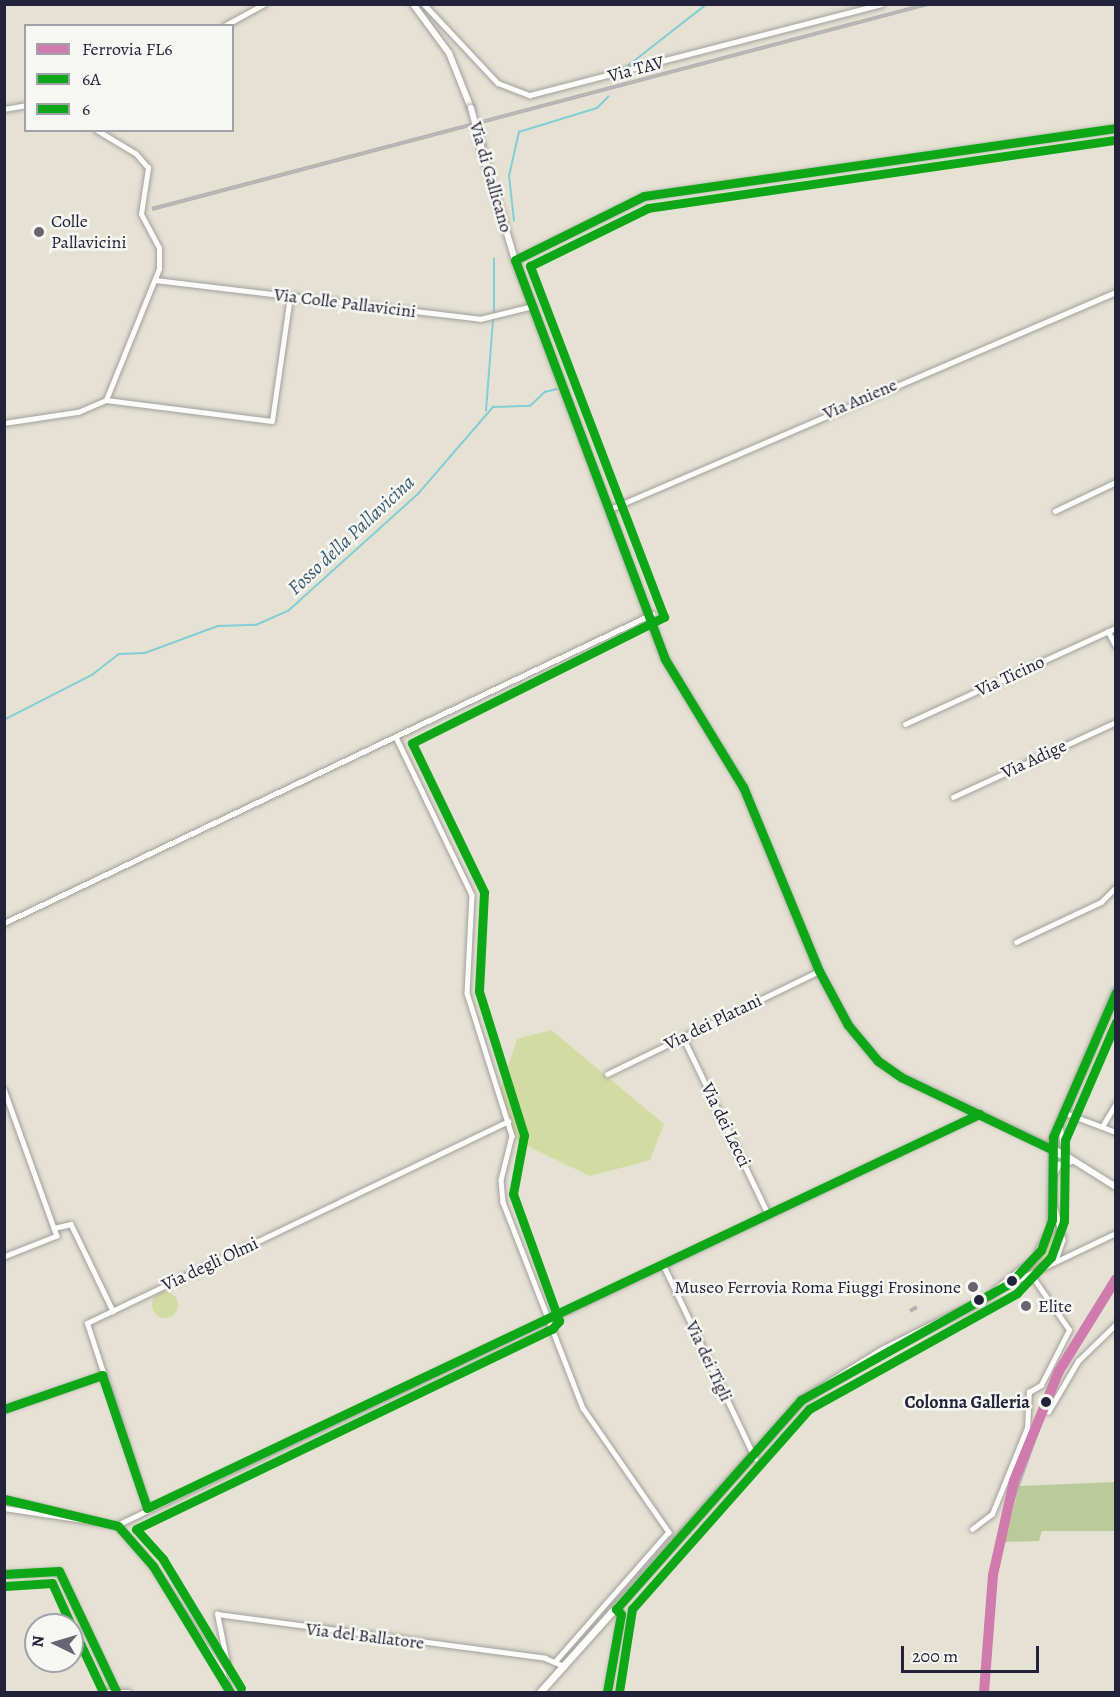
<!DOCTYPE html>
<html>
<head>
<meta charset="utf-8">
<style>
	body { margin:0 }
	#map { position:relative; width:1120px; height:1697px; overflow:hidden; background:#e5e2d4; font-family:Alegreya,serif }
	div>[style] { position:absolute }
	.green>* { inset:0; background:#d1dba2 }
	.round { border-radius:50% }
	.forest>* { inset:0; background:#bbca9a }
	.stream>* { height:1.5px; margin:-0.75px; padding:0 0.75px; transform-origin:0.75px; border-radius:0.75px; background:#84cdd5 }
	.roads { filter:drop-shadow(0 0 2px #a19f9b) drop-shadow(0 0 2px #a19f9b) }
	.street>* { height:4.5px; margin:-2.25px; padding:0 2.25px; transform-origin:2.25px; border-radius:2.25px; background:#fbfbf9 }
	.secondary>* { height:6px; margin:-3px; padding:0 3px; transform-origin:3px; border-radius:3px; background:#fbfbf9 }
	.primary>* { height:7px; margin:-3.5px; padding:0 3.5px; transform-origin:3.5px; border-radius:3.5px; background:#fbfbf9 }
	.rail>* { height:4px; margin-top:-2px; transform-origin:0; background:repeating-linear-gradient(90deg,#f6f6f2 0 4.5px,#b3b2b4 0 9px); box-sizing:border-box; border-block:2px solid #b3b2b4 }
	.bridges { filter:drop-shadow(0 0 2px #a19f9b) drop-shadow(0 0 2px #a19f9b) }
	.secondary-bridge>* { height:6px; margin:-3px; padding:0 3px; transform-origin:3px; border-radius:3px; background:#fbfbf9 }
	.bus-1>* { height:9px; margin:-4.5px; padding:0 4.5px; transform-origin:4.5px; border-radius:4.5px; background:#0ea718 }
	.bus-2>* { height:9px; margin:-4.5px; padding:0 4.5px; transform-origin:4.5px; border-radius:4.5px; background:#0ea718 }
	.rail-1>* { height:10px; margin:-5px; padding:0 5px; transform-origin:5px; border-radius:5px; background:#cf7bae }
	.dots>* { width:16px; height:16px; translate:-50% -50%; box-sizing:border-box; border:3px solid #f6f6f2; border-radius:50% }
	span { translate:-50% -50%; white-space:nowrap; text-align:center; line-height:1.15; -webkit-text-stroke:5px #f6f6f2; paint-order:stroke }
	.street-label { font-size:18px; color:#22223b }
	.poi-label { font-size:18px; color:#22223b }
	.left { translate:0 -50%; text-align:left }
	.right { translate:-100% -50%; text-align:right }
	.stop-label { font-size:18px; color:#22223b; font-weight:700 }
	.water-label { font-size:20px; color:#365b71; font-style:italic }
	.frame { position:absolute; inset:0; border:6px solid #22223b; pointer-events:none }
	.legend { position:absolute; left:24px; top:24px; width:210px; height:108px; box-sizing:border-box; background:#f6f6f2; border:2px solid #a1a1a9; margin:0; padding:8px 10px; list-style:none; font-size:18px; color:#22223b }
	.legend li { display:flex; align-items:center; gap:12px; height:30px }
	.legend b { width:30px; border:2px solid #a1a1a9 }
	.north { position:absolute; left:24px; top:1613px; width:60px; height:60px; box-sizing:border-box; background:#f6f6f2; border:2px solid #a1a1a9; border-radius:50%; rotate:275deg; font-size:16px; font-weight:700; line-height:24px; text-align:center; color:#22223b }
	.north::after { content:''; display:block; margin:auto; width:21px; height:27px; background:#666571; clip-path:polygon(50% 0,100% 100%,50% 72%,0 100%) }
	.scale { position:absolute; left:901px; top:1646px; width:138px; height:27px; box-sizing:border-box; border:3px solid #22223b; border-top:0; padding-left:8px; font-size:18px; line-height:21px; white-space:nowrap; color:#22223b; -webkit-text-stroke:4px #f6f6f2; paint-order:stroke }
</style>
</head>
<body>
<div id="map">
	<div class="green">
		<i style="clip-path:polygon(551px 1030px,664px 1124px,650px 1160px,590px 1176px,517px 1141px,500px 1090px,517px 1039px)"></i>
		<i style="clip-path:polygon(1057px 1222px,1055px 1253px,1029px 1272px,1048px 1244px)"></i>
		<i class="round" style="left:152px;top:1292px;width:26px;height:26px"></i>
	</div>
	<div class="forest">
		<i style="clip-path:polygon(1115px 1482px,1115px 1531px,1042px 1531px,1039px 1541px,1005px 1542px,1019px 1486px)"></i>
	</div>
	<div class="stream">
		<i style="left:625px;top:68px;width:104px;rotate:-38deg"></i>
		<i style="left:618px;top:81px;width:2px;rotate:-63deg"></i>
		<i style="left:514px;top:221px;width:45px;rotate:-96.3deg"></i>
		<i style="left:509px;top:176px;width:45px;rotate:-77.2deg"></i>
		<i style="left:519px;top:132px;width:82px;rotate:-17.1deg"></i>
		<i style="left:597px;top:108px;width:16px;rotate:-45deg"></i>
		<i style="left:494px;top:315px;width:56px;rotate:-90deg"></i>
		<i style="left:486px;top:411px;width:91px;rotate:-85.6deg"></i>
		<i style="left:4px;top:720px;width:99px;rotate:-27.1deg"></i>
		<i style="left:92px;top:675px;width:34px;rotate:-38deg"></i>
		<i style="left:119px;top:654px;width:26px;rotate:-2deg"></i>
		<i style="left:145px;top:653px;width:78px;rotate:-20.3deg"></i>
		<i style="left:218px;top:626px;width:38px;rotate:-2deg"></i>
		<i style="left:256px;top:625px;width:35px;rotate:-24deg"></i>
		<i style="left:288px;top:611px;width:175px;rotate:-42deg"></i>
		<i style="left:418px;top:494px;width:115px;rotate:-49.2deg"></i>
		<i style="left:493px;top:407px;width:37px;rotate:-2deg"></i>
		<i style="left:530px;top:406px;width:21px;rotate:-43deg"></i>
		<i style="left:545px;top:392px;width:12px;rotate:-14deg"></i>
	</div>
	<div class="roads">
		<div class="street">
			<i style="left:424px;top:4px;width:108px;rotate:46.9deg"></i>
			<i style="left:498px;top:83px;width:34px;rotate:21deg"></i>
			<i style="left:530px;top:95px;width:363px;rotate:-14.5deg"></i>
			<i style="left:224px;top:26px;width:46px;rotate:-28.8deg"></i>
			<i style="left:4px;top:109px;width:22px;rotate:-10deg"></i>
			<i style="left:515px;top:260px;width:144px;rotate:-26.4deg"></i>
			<i style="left:644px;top:196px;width:477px;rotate:-8.2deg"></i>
			<i style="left:155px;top:280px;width:327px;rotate:6.8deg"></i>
			<i style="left:480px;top:319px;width:55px;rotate:-13.8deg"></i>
			<i style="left:106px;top:400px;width:167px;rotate:7.2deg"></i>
			<i style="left:272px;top:421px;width:126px;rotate:-81.8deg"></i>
			<i style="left:4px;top:423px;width:75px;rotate:-8.5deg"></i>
			<i style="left:78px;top:412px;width:30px;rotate:-23deg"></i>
			<i style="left:106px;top:400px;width:141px;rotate:-68deg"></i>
			<i style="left:159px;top:269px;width:21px;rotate:-90deg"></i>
			<i style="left:159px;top:248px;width:38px;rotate:-118deg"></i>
			<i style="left:141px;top:214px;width:47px;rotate:-81.3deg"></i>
			<i style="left:148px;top:168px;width:18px;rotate:-131deg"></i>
			<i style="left:136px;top:154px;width:47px;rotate:-149deg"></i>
			<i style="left:608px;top:510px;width:553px;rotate:-23.23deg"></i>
			<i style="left:1055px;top:511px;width:68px;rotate:-25.4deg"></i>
			<i style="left:1108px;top:631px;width:17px;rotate:62deg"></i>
			<i style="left:905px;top:724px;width:232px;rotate:-24.5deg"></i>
			<i style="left:396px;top:737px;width:175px;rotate:64.3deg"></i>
			<i style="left:472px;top:895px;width:98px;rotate:92.9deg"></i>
			<i style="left:467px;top:993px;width:150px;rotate:72.5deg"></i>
			<i style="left:512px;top:1136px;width:45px;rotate:104deg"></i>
			<i style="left:501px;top:1180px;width:22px;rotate:85deg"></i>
			<i style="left:503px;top:1202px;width:221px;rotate:68.8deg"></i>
			<i style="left:583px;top:1408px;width:151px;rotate:55.3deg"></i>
			<i style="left:669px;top:1532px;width:171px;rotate:131.2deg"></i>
			<i style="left:953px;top:797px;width:179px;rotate:-24.7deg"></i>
			<i style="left:4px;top:923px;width:718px;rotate:-25.49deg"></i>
			<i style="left:1016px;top:942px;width:94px;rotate:-25.2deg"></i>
			<i style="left:1101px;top:902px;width:21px;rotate:-45deg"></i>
			<i style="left:683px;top:1037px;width:196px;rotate:64.3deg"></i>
			<i style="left:607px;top:1074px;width:236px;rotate:-25.9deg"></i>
			<i style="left:4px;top:1089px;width:156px;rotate:70.2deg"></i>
			<i style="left:57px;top:1236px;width:57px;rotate:158.4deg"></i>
			<i style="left:1063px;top:1112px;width:57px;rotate:20.7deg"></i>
			<i style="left:1103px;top:1125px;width:26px;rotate:-59deg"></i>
			<i style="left:1060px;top:1126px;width:29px;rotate:80deg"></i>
			<i style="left:1054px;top:1174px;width:11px;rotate:-63deg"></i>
			<i style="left:1059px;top:1164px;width:12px;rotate:-14deg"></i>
			<i style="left:1053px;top:1200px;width:41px;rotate:76deg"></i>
			<i style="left:1063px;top:1240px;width:21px;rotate:109deg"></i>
			<i style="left:54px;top:1228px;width:17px;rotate:-13deg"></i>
			<i style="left:71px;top:1224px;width:97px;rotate:64.2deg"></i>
			<i style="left:663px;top:1264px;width:215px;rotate:64.6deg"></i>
			<i style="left:1013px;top:1282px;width:114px;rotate:-25.4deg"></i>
			<i style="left:4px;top:1409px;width:104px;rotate:-19.1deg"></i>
			<i style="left:1048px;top:1412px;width:59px;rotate:-59.5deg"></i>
			<i style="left:1078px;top:1361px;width:53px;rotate:-44.2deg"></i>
			<i style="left:4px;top:1499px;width:117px;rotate:13.3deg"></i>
			<i style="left:118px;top:1526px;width:53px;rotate:48.8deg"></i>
			<i style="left:153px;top:1566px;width:128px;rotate:56.8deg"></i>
			<i style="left:223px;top:1673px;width:20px;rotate:70deg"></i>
			<i style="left:4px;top:1508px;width:114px;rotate:8.6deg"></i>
			<i style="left:147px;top:1508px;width:194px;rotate:-108deg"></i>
			<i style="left:87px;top:1323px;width:467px;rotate:-25.6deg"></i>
			<i style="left:117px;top:1525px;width:955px;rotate:-25.49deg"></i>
			<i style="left:972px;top:1529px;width:25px;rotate:-37deg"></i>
			<i style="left:992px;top:1514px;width:93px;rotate:-67.9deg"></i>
			<i style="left:1027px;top:1428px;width:36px;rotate:-87deg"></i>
			<i style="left:1029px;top:1392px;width:14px;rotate:-30deg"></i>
			<i style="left:1041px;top:1385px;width:62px;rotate:-63deg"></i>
			<i style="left:1069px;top:1330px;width:67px;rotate:-124.6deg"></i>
			<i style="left:4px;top:1574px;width:55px;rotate:-3.1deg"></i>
			<i style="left:59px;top:1571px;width:133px;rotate:64.6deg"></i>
			<i style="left:227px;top:1663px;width:50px;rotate:-101.5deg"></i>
			<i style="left:217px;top:1614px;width:331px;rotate:7.6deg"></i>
			<i style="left:545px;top:1658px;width:21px;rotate:23deg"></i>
			<i style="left:103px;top:1692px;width:26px"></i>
			<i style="left:607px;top:1692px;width:79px;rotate:-79.8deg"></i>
			<i style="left:621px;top:1614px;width:7px;rotate:-135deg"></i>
		</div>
		<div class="secondary">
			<i style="left:413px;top:4px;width:61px;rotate:53.7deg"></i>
			<i style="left:449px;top:53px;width:59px;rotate:68.2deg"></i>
			<i style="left:481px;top:146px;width:119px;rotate:73.4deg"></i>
			<i style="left:515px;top:260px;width:426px;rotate:69.4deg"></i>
			<i style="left:665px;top:659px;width:150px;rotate:58.6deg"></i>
			<i style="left:743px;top:787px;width:199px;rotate:67.6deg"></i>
			<i style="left:819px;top:971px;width:61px;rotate:61.8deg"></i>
			<i style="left:848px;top:1025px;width:47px;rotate:50.2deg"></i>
			<i style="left:878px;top:1061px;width:28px;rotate:35deg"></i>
			<i style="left:901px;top:1077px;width:182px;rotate:25.4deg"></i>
			<i style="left:1065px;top:1155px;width:60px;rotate:32.1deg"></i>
			<i style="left:1052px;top:1150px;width:22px;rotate:30deg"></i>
		</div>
		<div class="primary">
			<i style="left:540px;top:1692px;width:392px;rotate:-48.2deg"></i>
			<i style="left:801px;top:1400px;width:95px;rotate:-31.7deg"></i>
			<i style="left:882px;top:1350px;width:116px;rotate:-26.6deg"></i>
			<i style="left:986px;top:1298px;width:63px;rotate:-39.2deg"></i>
			<i style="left:1035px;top:1258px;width:35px;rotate:-63deg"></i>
			<i style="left:1051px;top:1227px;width:90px;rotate:-88.7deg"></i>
			<i style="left:1053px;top:1137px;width:159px;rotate:-66.7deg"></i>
		</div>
	</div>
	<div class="rail">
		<i style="left:152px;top:209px;width:803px;rotate:-14.8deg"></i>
		<i style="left:910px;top:1311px;width:8px;rotate:-30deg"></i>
		<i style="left:1006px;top:1519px;width:143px;rotate:-70.4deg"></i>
		<i style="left:1054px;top:1384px;width:120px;rotate:-59deg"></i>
		<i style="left:986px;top:1692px;width:57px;rotate:-87deg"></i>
	</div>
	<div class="bridges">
		<div class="secondary-bridge">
			<i style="left:471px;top:108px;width:39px;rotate:75deg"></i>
		</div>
	</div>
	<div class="bus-1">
		<i style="left:1051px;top:1149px;width:166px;rotate:-154.4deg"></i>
		<i style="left:901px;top:1077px;width:28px;rotate:-145deg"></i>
		<i style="left:878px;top:1061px;width:47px;rotate:-129.8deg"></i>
		<i style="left:848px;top:1025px;width:61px;rotate:-118.2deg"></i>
		<i style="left:819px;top:971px;width:199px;rotate:-112.4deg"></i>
		<i style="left:743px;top:787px;width:150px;rotate:-121.4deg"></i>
		<i style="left:665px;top:659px;width:426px;rotate:-110.6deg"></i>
		<i style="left:515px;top:260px;width:144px;rotate:-26.4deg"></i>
		<i style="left:644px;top:196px;width:477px;rotate:-8.2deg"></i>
		<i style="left:4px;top:1409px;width:104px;rotate:-19.1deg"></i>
		<i style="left:102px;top:1375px;width:140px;rotate:71.3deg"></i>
		<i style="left:147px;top:1508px;width:921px;rotate:-25.34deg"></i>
		<i style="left:4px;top:1499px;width:117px;rotate:13.3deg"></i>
		<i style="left:118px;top:1526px;width:53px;rotate:48.8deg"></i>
		<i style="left:153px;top:1566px;width:148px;rotate:58.6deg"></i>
		<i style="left:4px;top:1574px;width:55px;rotate:-3.1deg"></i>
		<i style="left:59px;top:1571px;width:133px;rotate:64.6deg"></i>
		<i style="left:607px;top:1692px;width:79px;rotate:-79.8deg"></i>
		<i style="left:621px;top:1614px;width:7px;rotate:-135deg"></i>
		<i style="left:616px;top:1609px;width:279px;rotate:-48.5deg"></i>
		<i style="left:801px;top:1400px;width:240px;rotate:-29.2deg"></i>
		<i style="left:1010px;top:1283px;width:45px;rotate:-46.8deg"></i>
		<i style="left:1041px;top:1250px;width:32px;rotate:-70deg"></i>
		<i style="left:1052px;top:1220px;width:83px;rotate:-89.3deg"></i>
		<i style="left:1053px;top:1137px;width:158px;rotate:-66.5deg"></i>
	</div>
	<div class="bus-2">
		<i style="left:5px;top:1586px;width:47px;rotate:-3.7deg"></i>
		<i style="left:52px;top:1583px;width:46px;rotate:65.7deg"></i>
		<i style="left:72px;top:1626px;width:73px;rotate:64.8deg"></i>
		<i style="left:241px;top:1688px;width:151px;rotate:-121.2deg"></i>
		<i style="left:163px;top:1559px;width:40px;rotate:-132deg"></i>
		<i style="left:136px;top:1529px;width:462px;rotate:-25.7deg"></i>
		<i style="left:552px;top:1329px;width:11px;rotate:-49deg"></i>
		<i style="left:559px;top:1321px;width:135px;rotate:-109.9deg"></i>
		<i style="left:513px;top:1194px;width:60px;rotate:-79.4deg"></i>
		<i style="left:524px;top:1135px;width:151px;rotate:-107.4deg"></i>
		<i style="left:479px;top:991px;width:99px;rotate:-87.1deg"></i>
		<i style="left:484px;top:892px;width:165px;rotate:-115.8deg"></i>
		<i style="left:412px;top:743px;width:282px;rotate:-26.6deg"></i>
		<i style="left:664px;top:617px;width:376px;rotate:-110.9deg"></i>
		<i style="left:530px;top:266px;width:131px;rotate:-26.2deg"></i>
		<i style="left:648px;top:208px;width:473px;rotate:-8.3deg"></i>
		<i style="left:619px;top:1692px;width:84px;rotate:-81.1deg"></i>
		<i style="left:632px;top:1609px;width:267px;rotate:-48.5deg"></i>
		<i style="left:809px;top:1409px;width:238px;rotate:-29.1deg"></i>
		<i style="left:1017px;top:1293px;width:50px;rotate:-46.6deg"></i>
		<i style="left:1051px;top:1257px;width:38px;rotate:-70deg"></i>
		<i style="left:1064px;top:1221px;width:81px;rotate:-89.3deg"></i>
		<i style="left:1065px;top:1140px;width:129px;rotate:-66.6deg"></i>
	</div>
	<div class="rail-1">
		<i style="left:984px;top:1692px;width:117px;rotate:-85.6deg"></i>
		<i style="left:993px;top:1575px;width:96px;rotate:-77.4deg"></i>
		<i style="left:1014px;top:1481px;width:119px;rotate:-67.8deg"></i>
		<i style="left:1059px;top:1371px;width:108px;rotate:-58.2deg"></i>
	</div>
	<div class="dots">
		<i style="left:39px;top:232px;background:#666571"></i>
		<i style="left:1012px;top:1281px;background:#22223b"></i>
		<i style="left:973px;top:1287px;background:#666571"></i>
		<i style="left:979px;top:1300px;background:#22223b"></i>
		<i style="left:1026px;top:1306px;background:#666571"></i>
		<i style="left:1046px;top:1402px;background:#22223b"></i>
	</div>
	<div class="street-label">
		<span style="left:636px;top:69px;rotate:-15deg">Via TAV</span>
		<span style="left:491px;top:177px;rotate:74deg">Via di Gallicano</span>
		<span style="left:345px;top:303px;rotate:7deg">Via Colle Pallavicini</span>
		<span style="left:860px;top:399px;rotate:-23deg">Via Aniene</span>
		<span style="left:1010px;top:676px;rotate:-25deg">Via Ticino</span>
		<span style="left:1034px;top:759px;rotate:-25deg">Via Adige</span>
		<span style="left:713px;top:1022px;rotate:-26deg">Via dei Platani</span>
		<span style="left:726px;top:1125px;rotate:64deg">Via dei Lecci</span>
		<span style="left:210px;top:1264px;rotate:-25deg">Via degli Olmi</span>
		<span style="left:709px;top:1361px;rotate:65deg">Via dei Tigli</span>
		<span style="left:365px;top:1636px;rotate:7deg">Via del Ballatore</span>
	</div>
	<div class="poi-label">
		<span class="left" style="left:51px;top:232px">Colle<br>Pallavicini</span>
		<span class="right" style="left:961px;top:1287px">Museo Ferrovia Roma Fiuggi Frosinone</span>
		<span class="left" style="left:1038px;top:1306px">Elite</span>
	</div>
	<div class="stop-label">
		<span class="right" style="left:1030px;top:1402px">Colonna Galleria</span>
	</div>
	<div class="water-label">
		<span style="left:351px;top:535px;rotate:-43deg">Fosso della Pallavicina</span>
	</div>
	<div class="frame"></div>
	<ul class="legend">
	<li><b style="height:8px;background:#cf7bae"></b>Ferrovia FL6</li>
	<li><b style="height:8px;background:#0ea718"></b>6A</li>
	<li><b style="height:8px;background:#0ea718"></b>6</li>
	</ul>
	<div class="north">N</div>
	<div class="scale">200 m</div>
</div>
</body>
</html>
